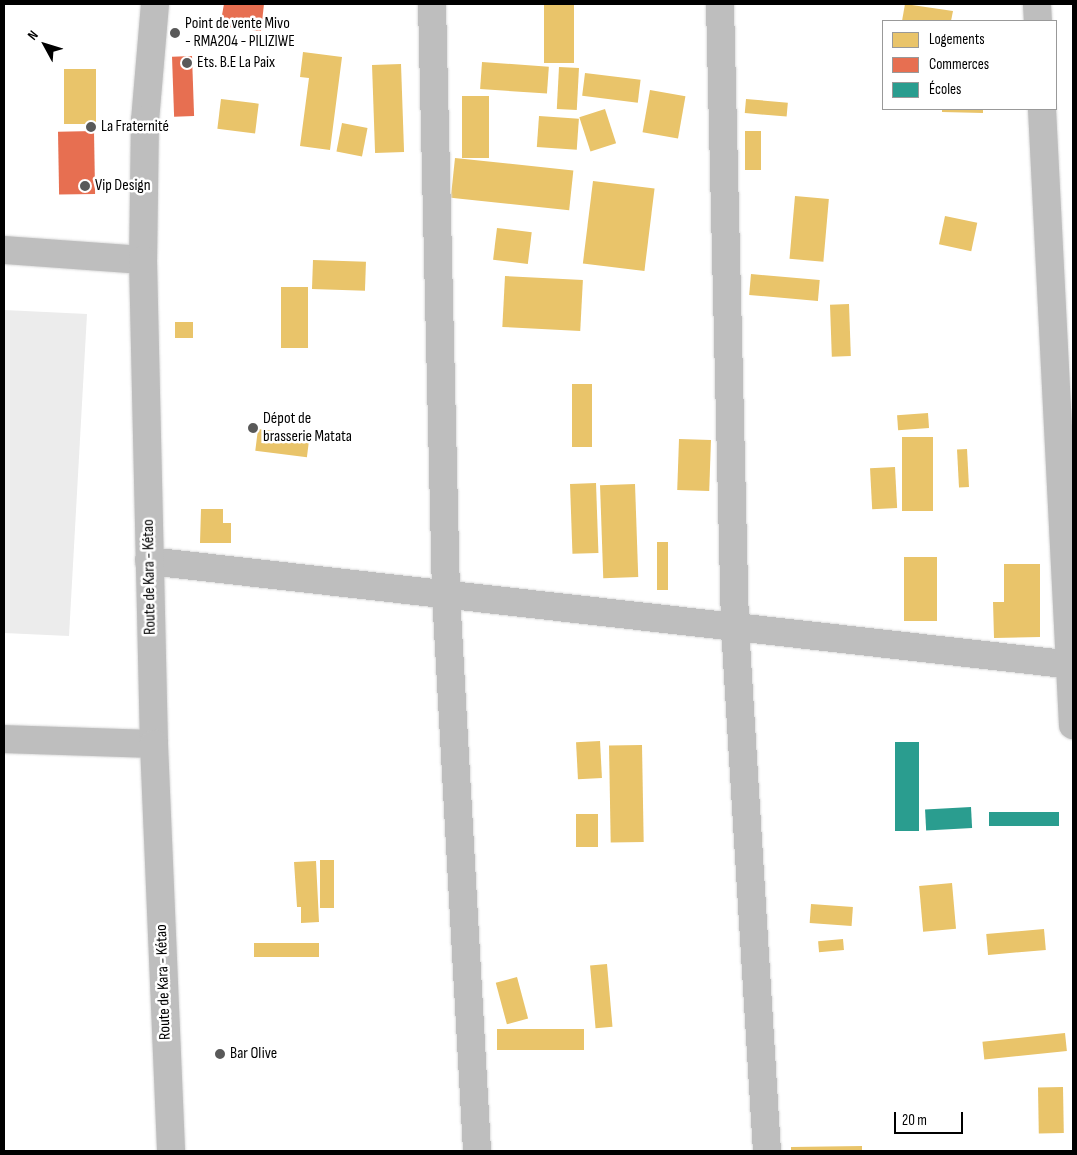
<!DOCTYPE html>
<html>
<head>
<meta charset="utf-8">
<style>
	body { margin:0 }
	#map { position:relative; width:1077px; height:1155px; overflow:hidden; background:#fff; font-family:"Sofia Sans Condensed",sans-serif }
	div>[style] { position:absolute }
	.green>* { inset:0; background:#ececec }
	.homes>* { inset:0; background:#e9c46a; transform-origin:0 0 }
	.shops>* { inset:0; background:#e76f51; transform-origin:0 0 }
	.schools>* { inset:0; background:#2a9d8f; transform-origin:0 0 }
	.roads { filter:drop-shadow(0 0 1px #dbdbdb) drop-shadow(0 0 1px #dbdbdb) }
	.minor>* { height:28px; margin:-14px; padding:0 14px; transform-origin:14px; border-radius:14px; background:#bebebe }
	.major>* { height:28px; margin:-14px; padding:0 14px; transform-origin:14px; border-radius:14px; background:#bebebe }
	.dots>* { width:14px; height:14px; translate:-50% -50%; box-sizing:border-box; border:2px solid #fff; border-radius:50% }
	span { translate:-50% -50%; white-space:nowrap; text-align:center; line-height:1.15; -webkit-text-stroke:5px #fff; paint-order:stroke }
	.poi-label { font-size:16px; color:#000 }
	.left { translate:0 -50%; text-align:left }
	.street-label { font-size:16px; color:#000 }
	.frame { position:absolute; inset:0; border:5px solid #000; pointer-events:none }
	.legend { position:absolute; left:882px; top:20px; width:175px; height:90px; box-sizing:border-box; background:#fff; border:1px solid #999; margin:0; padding:6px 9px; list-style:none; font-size:15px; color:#000 }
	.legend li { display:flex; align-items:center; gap:10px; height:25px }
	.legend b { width:25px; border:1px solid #999 }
	.north { position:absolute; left:20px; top:20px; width:50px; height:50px; -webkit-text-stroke:4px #fff; paint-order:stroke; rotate:309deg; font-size:14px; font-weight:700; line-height:20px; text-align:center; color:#000 }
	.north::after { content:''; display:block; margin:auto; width:18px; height:22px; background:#000; clip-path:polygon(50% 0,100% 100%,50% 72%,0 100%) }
	.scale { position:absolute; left:894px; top:1112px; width:69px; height:22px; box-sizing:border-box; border:2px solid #000; border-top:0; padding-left:6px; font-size:15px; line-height:18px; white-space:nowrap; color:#000; -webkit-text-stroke:4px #fff; paint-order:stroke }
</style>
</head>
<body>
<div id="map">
	<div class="green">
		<i style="clip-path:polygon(4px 310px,87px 314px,69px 636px,4px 633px)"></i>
	</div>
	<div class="homes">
		<i style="left:544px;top:4px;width:30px;height:59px"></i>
		<i style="clip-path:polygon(905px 4px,953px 11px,951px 21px,902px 21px)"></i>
		<i style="clip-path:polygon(303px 52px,342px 57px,330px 150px,300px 146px,309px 78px,300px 77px)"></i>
		<i style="left:482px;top:62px;width:67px;height:27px;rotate:4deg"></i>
		<i style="left:401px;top:64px;width:88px;height:29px;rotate:88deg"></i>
		<i style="left:559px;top:67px;width:20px;height:42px;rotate:3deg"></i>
		<i style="left:64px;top:69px;width:32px;height:55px"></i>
		<i style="left:585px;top:73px;width:56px;height:23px;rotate:7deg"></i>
		<i style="left:650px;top:90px;width:36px;height:43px;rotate:10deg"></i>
		<i style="left:462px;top:96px;width:27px;height:62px"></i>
		<i style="left:221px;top:99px;width:38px;height:30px;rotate:7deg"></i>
		<i style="left:746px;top:99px;width:42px;height:14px;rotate:5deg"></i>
		<i style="left:605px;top:109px;width:36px;height:27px;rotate:72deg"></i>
		<i style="clip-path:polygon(942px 109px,983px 109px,983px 113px,942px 112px)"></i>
		<i style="left:539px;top:116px;width:40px;height:31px;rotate:4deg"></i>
		<i style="left:342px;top:123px;width:26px;height:29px;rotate:11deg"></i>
		<i style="left:745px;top:131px;width:16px;height:39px"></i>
		<i style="left:455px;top:158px;width:119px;height:40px;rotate:6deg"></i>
		<i style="left:593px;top:181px;width:62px;height:83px;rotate:7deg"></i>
		<i style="left:795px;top:196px;width:34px;height:63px;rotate:5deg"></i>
		<i style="left:945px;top:216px;width:33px;height:29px;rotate:12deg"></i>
		<i style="left:497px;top:228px;width:35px;height:32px;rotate:7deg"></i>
		<i style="left:313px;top:260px;width:53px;height:29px;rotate:2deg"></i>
		<i style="left:751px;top:274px;width:69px;height:21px;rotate:5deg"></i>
		<i style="left:505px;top:276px;width:78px;height:51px;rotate:3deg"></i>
		<i style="left:281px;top:287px;width:27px;height:61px"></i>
		<i style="left:849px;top:304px;width:52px;height:19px;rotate:88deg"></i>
		<i style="left:175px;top:322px;width:18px;height:16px"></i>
		<i style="left:592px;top:384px;width:63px;height:20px;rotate:90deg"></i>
		<i style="left:928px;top:413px;width:15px;height:31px;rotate:86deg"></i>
		<i style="left:258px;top:429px;width:52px;height:22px;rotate:7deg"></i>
		<i style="left:902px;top:437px;width:31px;height:74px"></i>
		<i style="left:679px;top:439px;width:32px;height:51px;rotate:2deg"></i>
		<i style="left:967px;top:449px;width:38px;height:10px;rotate:87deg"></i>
		<i style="left:895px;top:467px;width:41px;height:25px;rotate:87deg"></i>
		<i style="left:596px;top:483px;width:70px;height:26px;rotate:88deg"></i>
		<i style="left:635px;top:484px;width:93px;height:35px;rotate:88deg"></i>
		<i style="clip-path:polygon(201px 509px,223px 509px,223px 523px,231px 523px,231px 543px,200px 543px)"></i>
		<i style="left:657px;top:542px;width:11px;height:48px"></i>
		<i style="left:904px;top:557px;width:33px;height:64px"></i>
		<i style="clip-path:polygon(1004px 564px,1040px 564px,1040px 637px,994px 638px,993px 602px,1004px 602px)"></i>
		<i style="left:600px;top:741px;width:37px;height:24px;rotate:87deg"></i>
		<i style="left:642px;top:745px;width:97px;height:33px;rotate:89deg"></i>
		<i style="left:576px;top:814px;width:22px;height:33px"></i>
		<i style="left:320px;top:860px;width:14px;height:48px"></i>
		<i style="clip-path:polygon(316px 861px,319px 922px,301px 923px,301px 907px,297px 907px,294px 862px)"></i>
		<i style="left:952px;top:883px;width:46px;height:33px;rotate:85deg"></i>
		<i style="left:811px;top:904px;width:42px;height:19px;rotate:4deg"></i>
		<i style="left:1044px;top:929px;width:21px;height:58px;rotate:85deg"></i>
		<i style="left:843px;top:939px;width:11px;height:25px;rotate:85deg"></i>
		<i style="left:319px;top:943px;width:14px;height:65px;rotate:90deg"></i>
		<i style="left:607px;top:964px;width:63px;height:17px;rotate:85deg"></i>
		<i style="left:517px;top:977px;width:43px;height:22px;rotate:75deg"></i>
		<i style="left:584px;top:1029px;width:21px;height:87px;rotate:90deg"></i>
		<i style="left:1065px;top:1033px;width:18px;height:83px;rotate:84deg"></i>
		<i style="left:1063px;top:1087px;width:46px;height:25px;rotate:89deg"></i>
		<i style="clip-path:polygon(862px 1146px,862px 1151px,791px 1151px,791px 1147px)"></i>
	</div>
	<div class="shops">
		<i style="clip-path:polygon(224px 4px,264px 4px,261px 31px,220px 26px)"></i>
		<i style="left:192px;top:56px;width:60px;height:20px;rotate:88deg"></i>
		<i style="left:94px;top:131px;width:63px;height:36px;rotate:89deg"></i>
	</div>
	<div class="schools">
		<i style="left:895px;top:742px;width:24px;height:89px"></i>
		<i style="left:971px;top:807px;width:21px;height:46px;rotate:87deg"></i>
		<i style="left:1059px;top:812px;width:14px;height:70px;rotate:90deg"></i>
	</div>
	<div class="roads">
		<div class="minor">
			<i style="left:432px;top:4px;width:590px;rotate:88.64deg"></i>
			<i style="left:446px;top:594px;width:558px;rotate:86.81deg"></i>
			<i style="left:720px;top:4px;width:623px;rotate:88.62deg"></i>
			<i style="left:735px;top:627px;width:525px;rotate:86.51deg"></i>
			<i style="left:1037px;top:4px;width:17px;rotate:87deg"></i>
			<i style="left:1042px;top:109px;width:617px;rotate:87.12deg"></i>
			<i style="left:4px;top:250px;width:139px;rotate:4.1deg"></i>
			<i style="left:149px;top:561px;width:930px;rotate:6.42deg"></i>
			<i style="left:4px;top:739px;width:150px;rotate:1.9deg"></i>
		</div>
		<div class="major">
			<i style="left:155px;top:4px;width:116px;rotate:94.9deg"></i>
			<i style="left:145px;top:120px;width:140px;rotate:90.8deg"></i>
			<i style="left:143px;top:260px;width:484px;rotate:88.7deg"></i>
			<i style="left:154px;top:744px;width:407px;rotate:87.6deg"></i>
		</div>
	</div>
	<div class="dots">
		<i style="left:175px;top:33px;background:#595959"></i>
		<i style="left:187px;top:63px;background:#595959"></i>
		<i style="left:91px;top:127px;background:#595959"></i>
		<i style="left:85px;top:186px;background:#595959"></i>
		<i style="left:253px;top:428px;background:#595959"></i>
		<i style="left:220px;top:1054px;background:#595959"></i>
	</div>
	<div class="poi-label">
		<span class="left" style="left:185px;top:33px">Point de vente Mivo<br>- RMA204 - PILIZIWE</span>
		<span class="left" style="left:197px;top:63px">Ets. B.E La Paix</span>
		<span class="left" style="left:101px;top:127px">La Fraternité</span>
		<span class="left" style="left:95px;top:186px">Vip Design</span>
		<span class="left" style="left:263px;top:428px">Dépot de<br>brasserie Matata</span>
		<span class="left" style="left:230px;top:1054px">Bar Olive</span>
	</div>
	<div class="street-label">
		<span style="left:150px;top:577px;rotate:-91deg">Route de Kara - Kétao</span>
		<span style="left:164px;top:982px;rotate:-92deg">Route de Kara - Kétao</span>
	</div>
	<div class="frame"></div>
	<ul class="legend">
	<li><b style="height:14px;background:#e9c46a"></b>Logements</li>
	<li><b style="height:14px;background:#e76f51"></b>Commerces</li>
	<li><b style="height:14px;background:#2a9d8f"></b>Écoles</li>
	</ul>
	<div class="north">N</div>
	<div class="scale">20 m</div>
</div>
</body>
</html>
